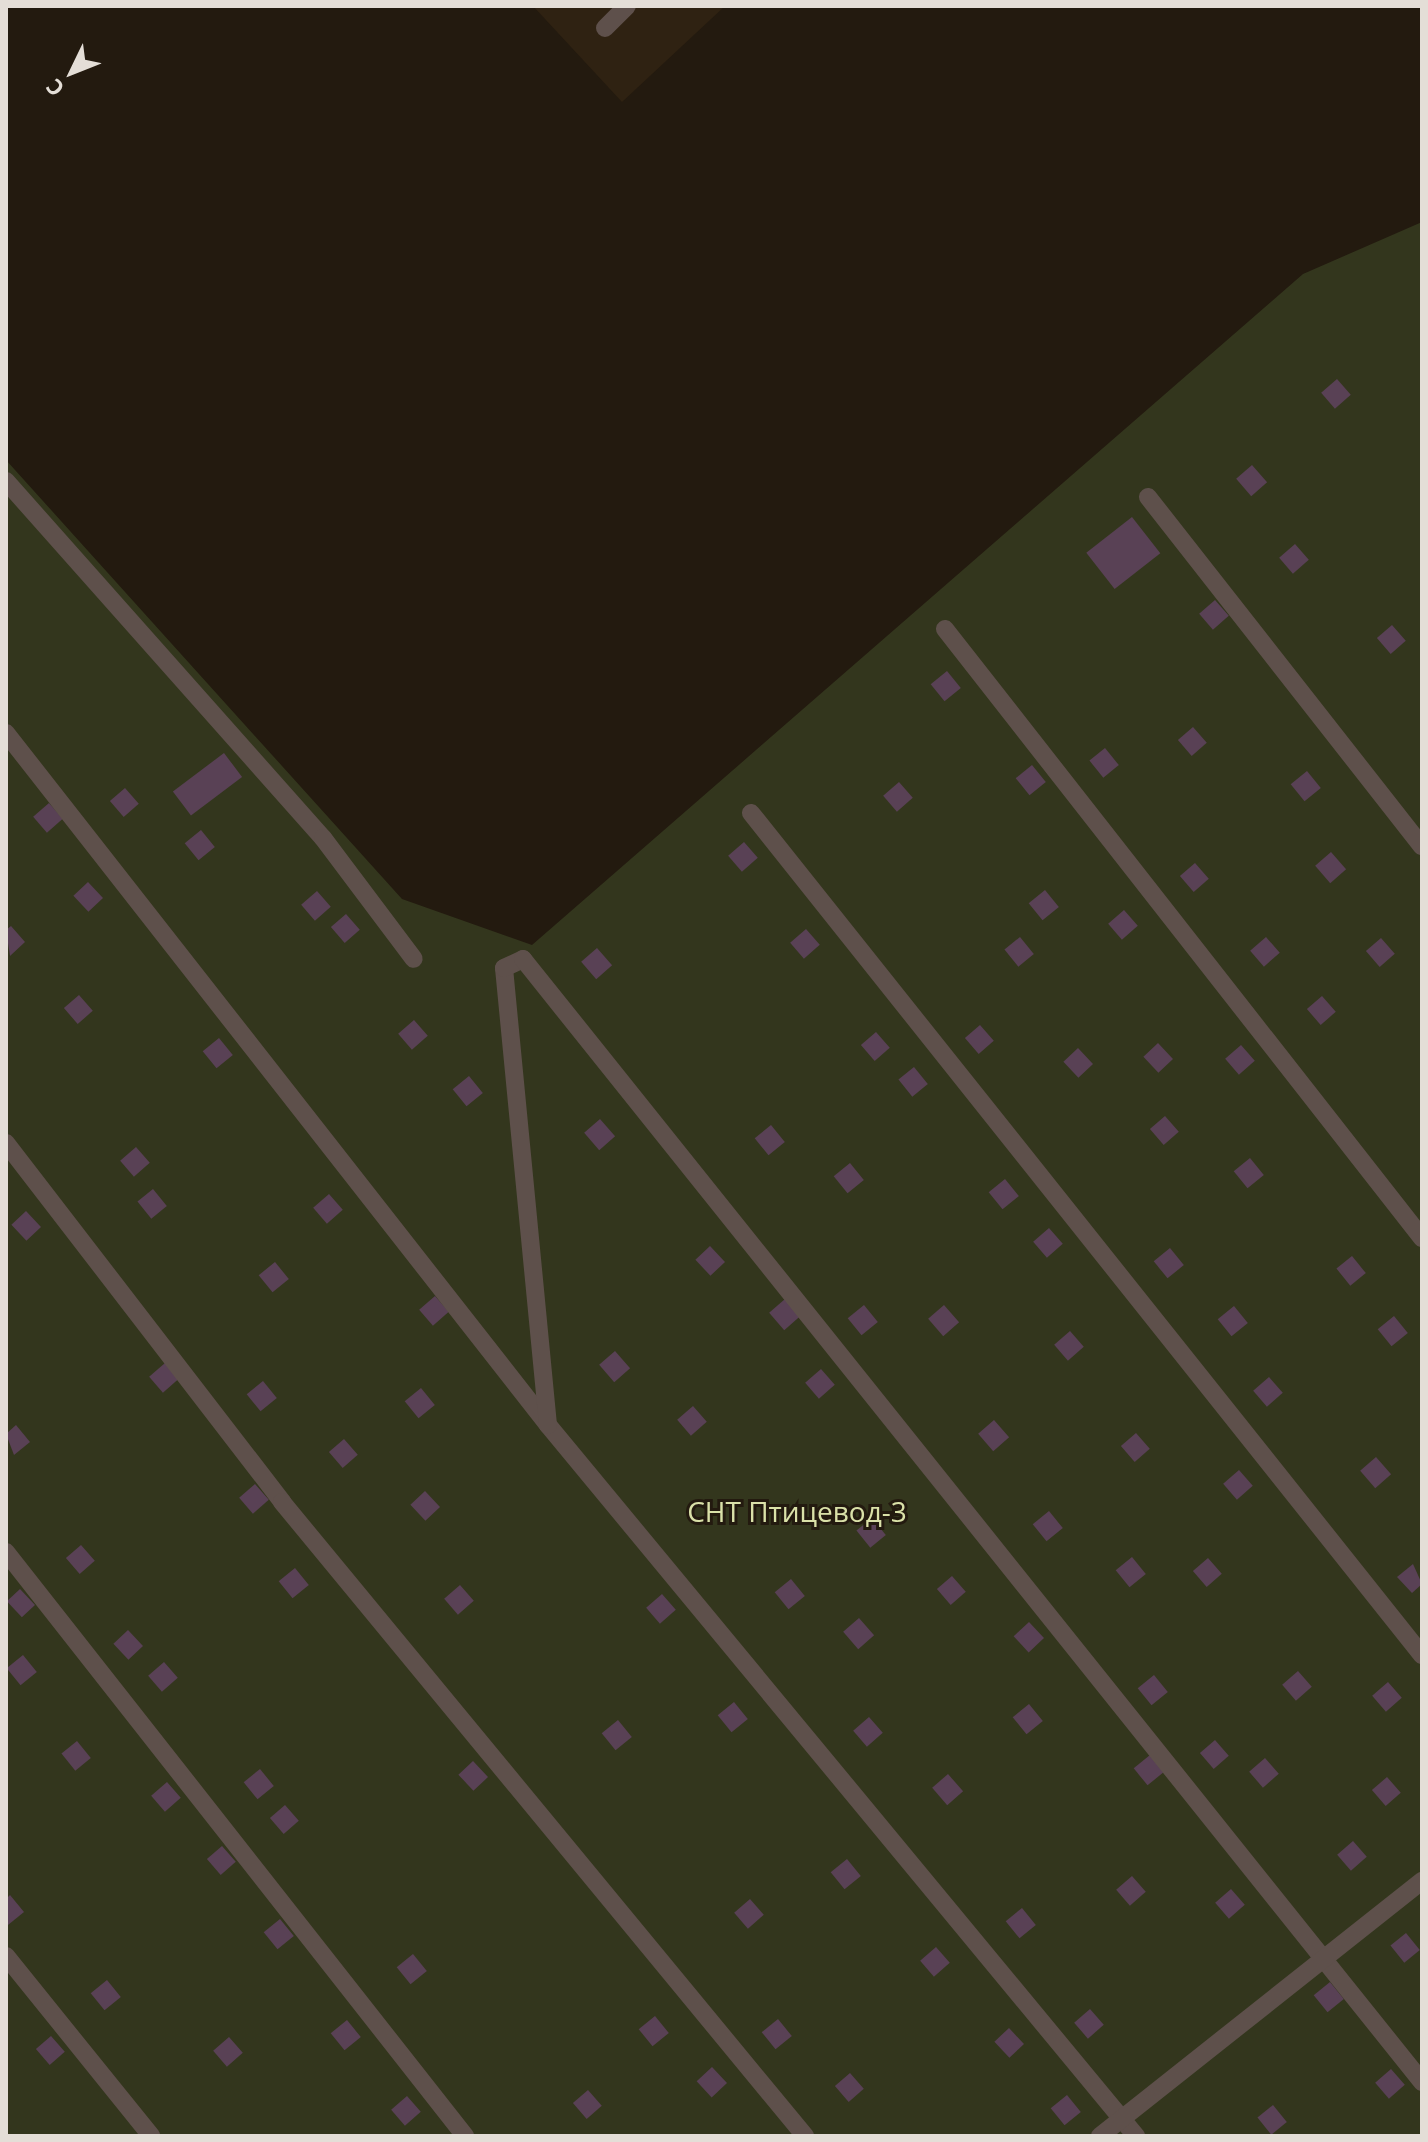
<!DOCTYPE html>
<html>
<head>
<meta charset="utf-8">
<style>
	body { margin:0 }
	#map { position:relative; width:1428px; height:2142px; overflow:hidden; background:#231a0f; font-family:"Open Sans",sans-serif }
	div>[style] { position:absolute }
	.built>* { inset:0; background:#2f2212 }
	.green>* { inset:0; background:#33361d }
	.building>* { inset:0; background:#594155; transform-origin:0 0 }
	.service>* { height:18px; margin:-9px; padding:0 9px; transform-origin:9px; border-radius:9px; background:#5e504b }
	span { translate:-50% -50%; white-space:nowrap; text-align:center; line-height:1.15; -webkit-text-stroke:6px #231a0f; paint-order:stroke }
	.park-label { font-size:28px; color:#dae1a8 }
	.frame { position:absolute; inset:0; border:8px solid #e4ded7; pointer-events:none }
	.north { position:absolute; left:32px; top:32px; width:80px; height:80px; -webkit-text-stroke:6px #231a0f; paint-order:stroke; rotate:227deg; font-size:22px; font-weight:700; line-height:32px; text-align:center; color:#e4ded7 }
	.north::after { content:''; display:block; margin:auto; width:28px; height:36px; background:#e4ded7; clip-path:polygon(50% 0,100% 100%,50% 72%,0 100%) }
</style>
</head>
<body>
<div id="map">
	<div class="built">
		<i style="clip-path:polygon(533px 6px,725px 6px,622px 102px)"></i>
	</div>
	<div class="green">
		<i style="clip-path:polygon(1422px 222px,1422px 2136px,6px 2136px,6px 460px,402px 899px,532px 945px,1303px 274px)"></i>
	</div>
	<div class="building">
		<i style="left:1337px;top:379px;width:21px;height:21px;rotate:49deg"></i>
		<i style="left:1252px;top:465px;width:23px;height:21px;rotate:49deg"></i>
		<i style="left:1132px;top:517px;width:46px;height:58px;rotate:52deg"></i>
		<i style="left:1295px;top:544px;width:21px;height:21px;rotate:49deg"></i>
		<i style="left:1215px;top:600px;width:21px;height:21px;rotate:49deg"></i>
		<i style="left:1392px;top:625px;width:21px;height:20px;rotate:49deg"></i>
		<i style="left:947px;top:671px;width:22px;height:21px;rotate:51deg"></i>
		<i style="left:1193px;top:727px;width:21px;height:20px;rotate:49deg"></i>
		<i style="left:1105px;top:748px;width:22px;height:20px;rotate:51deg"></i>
		<i style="left:224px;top:753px;width:30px;height:64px;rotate:53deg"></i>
		<i style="left:1032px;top:765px;width:22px;height:21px;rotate:51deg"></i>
		<i style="left:1307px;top:771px;width:22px;height:21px;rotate:51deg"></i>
		<i style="left:899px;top:782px;width:21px;height:21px;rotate:49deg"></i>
		<i style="left:125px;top:788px;width:21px;height:20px;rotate:49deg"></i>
		<i style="left:49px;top:803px;width:21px;height:21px;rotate:49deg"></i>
		<i style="left:201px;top:830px;width:22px;height:21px;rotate:51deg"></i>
		<i style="left:744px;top:842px;width:21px;height:21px;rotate:49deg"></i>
		<i style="left:1331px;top:852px;width:23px;height:21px;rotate:49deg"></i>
		<i style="left:1195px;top:863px;width:21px;height:20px;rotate:49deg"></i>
		<i style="left:88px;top:882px;width:22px;height:20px;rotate:47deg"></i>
		<i style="left:1045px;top:890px;width:22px;height:21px;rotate:51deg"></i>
		<i style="left:317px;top:891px;width:21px;height:21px;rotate:49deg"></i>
		<i style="left:1124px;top:910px;width:21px;height:21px;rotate:49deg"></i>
		<i style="left:346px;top:914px;width:21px;height:20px;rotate:49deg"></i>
		<i style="clip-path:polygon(11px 926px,25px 942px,10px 956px,6px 930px)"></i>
		<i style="left:806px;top:929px;width:21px;height:21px;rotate:49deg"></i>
		<i style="left:1020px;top:937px;width:22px;height:20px;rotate:51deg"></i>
		<i style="left:1266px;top:937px;width:21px;height:21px;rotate:49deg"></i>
		<i style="left:1381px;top:938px;width:21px;height:20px;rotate:49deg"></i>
		<i style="left:597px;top:948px;width:23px;height:21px;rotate:49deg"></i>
		<i style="left:79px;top:995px;width:21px;height:20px;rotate:49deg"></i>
		<i style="left:1322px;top:996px;width:21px;height:20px;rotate:49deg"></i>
		<i style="left:414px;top:1020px;width:21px;height:21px;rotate:49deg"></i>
		<i style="left:980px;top:1025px;width:21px;height:20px;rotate:49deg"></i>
		<i style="left:876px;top:1032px;width:21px;height:20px;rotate:49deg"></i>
		<i style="left:219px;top:1038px;width:22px;height:21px;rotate:51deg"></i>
		<i style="left:1158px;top:1043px;width:22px;height:20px;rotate:47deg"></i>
		<i style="left:1241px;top:1045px;width:21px;height:21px;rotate:49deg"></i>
		<i style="left:1078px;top:1048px;width:22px;height:20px;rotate:47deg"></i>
		<i style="left:914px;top:1067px;width:22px;height:20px;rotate:51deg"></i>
		<i style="left:469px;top:1076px;width:22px;height:21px;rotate:51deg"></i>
		<i style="left:1165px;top:1116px;width:21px;height:20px;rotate:49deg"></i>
		<i style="left:600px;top:1119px;width:23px;height:21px;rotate:49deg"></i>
		<i style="left:771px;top:1125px;width:22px;height:21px;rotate:51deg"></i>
		<i style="left:136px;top:1147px;width:21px;height:21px;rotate:49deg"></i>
		<i style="left:1250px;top:1158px;width:22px;height:21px;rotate:51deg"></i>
		<i style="left:850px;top:1163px;width:22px;height:21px;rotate:51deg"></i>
		<i style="left:1005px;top:1179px;width:22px;height:21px;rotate:51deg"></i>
		<i style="left:153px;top:1189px;width:22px;height:20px;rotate:51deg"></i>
		<i style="left:329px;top:1194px;width:21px;height:21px;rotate:49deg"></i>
		<i style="left:26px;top:1211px;width:22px;height:20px;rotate:47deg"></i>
		<i style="left:1049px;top:1228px;width:21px;height:21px;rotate:49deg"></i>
		<i style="left:710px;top:1246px;width:22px;height:20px;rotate:47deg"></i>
		<i style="left:1170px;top:1248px;width:22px;height:21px;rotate:51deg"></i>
		<i style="left:1352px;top:1256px;width:22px;height:20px;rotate:51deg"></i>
		<i style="left:275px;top:1262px;width:22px;height:21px;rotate:51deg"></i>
		<i style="left:435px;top:1296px;width:21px;height:21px;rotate:49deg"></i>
		<i style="left:785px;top:1299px;width:23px;height:21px;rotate:49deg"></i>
		<i style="left:864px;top:1305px;width:22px;height:21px;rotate:51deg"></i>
		<i style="left:944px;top:1305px;width:23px;height:21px;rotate:49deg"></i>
		<i style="left:1234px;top:1306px;width:22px;height:21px;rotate:51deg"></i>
		<i style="left:1394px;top:1316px;width:22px;height:21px;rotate:51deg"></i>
		<i style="left:1070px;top:1331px;width:21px;height:21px;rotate:49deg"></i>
		<i style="left:615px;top:1351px;width:23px;height:21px;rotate:49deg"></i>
		<i style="left:165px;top:1363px;width:21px;height:21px;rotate:49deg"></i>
		<i style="left:821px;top:1369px;width:21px;height:21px;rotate:49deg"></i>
		<i style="left:1269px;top:1377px;width:21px;height:21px;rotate:49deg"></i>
		<i style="left:263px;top:1381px;width:22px;height:21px;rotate:51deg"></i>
		<i style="left:421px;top:1388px;width:22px;height:21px;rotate:51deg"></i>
		<i style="left:693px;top:1406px;width:21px;height:21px;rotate:49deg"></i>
		<i style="left:994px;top:1420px;width:23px;height:21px;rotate:49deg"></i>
		<i style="clip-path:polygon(16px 1425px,30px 1442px,14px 1455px,6px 1434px)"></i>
		<i style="left:1136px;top:1433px;width:21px;height:20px;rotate:49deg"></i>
		<i style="left:344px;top:1439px;width:21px;height:20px;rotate:49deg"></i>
		<i style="left:1376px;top:1457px;width:23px;height:21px;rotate:49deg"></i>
		<i style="left:1239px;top:1470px;width:21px;height:21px;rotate:49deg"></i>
		<i style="left:255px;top:1484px;width:21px;height:21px;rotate:49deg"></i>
		<i style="left:425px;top:1491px;width:22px;height:20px;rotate:47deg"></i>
		<i style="left:1049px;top:1511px;width:22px;height:21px;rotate:51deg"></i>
		<i style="left:872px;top:1518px;width:22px;height:20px;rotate:51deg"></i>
		<i style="left:81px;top:1545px;width:21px;height:20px;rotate:49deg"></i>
		<i style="left:1132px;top:1557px;width:22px;height:21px;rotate:51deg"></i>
		<i style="left:1208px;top:1558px;width:21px;height:20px;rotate:49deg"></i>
		<i style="clip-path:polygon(1413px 1564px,1422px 1584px,1412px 1593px,1397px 1577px)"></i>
		<i style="left:295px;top:1568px;width:22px;height:21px;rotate:51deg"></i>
		<i style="left:952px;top:1576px;width:21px;height:20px;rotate:49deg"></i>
		<i style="left:791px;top:1579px;width:22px;height:21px;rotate:51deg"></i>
		<i style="left:460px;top:1585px;width:21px;height:21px;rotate:49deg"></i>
		<i style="left:20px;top:1589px;width:22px;height:18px;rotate:47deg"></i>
		<i style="left:662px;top:1594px;width:21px;height:21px;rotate:49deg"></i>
		<i style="left:859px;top:1618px;width:23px;height:21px;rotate:49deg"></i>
		<i style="left:1029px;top:1622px;width:22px;height:21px;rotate:47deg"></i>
		<i style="left:128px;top:1630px;width:22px;height:20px;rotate:47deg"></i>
		<i style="left:23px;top:1655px;width:22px;height:21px;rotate:51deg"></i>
		<i style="left:164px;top:1662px;width:21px;height:21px;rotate:49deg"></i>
		<i style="left:1298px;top:1671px;width:21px;height:21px;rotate:49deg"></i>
		<i style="left:1154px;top:1675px;width:22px;height:21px;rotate:51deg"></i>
		<i style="left:1388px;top:1682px;width:21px;height:21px;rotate:49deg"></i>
		<i style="left:734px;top:1702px;width:22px;height:21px;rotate:51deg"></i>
		<i style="left:1029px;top:1704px;width:22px;height:21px;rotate:51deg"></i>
		<i style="left:869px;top:1717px;width:21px;height:21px;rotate:49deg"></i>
		<i style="left:618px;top:1720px;width:22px;height:21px;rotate:51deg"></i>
		<i style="left:1215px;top:1740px;width:21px;height:20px;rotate:49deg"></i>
		<i style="left:77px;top:1741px;width:22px;height:20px;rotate:51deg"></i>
		<i style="left:1150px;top:1755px;width:22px;height:21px;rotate:51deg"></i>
		<i style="left:1265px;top:1758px;width:21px;height:21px;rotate:49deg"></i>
		<i style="left:473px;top:1761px;width:22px;height:20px;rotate:47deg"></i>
		<i style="left:260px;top:1769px;width:22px;height:21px;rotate:51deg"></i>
		<i style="left:948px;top:1774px;width:23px;height:21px;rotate:49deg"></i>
		<i style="left:1387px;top:1777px;width:21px;height:20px;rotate:49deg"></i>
		<i style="left:167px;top:1782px;width:21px;height:21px;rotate:49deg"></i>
		<i style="left:285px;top:1805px;width:21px;height:20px;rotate:49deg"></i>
		<i style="left:1353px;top:1841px;width:21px;height:21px;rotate:49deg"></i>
		<i style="left:222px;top:1846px;width:21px;height:20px;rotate:49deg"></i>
		<i style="left:847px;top:1859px;width:22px;height:21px;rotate:51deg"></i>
		<i style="left:1132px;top:1876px;width:21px;height:21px;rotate:49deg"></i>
		<i style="left:1231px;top:1889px;width:21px;height:21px;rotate:49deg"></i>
		<i style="clip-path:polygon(10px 1895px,24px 1912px,8px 1925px,6px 1899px)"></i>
		<i style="left:750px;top:1899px;width:21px;height:21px;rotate:49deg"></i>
		<i style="left:1022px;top:1908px;width:22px;height:21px;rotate:51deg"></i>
		<i style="left:280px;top:1919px;width:22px;height:21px;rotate:51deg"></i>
		<i style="left:1406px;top:1933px;width:22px;height:20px;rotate:51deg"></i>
		<i style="left:936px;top:1947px;width:21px;height:21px;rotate:49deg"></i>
		<i style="left:413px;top:1954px;width:22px;height:21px;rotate:51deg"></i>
		<i style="left:107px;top:1980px;width:22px;height:21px;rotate:51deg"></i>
		<i style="left:1330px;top:1982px;width:22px;height:21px;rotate:51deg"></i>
		<i style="left:1090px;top:2009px;width:21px;height:21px;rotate:49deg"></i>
		<i style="left:655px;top:2016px;width:22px;height:21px;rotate:51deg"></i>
		<i style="left:778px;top:2019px;width:22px;height:21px;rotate:51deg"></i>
		<i style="left:347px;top:2020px;width:22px;height:21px;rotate:51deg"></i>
		<i style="left:1009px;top:2028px;width:22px;height:20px;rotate:47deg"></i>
		<i style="left:51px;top:2036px;width:21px;height:20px;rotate:49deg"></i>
		<i style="left:229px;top:2037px;width:21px;height:21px;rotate:49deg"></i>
		<i style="left:712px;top:2067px;width:22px;height:21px;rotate:47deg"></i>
		<i style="left:1391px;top:2069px;width:21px;height:21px;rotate:49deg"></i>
		<i style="left:850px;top:2073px;width:21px;height:20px;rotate:49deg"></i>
		<i style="left:588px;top:2090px;width:21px;height:20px;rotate:49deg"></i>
		<i style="left:1067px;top:2095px;width:22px;height:21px;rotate:51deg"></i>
		<i style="left:407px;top:2096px;width:21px;height:21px;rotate:49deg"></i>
		<i style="left:1273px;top:2105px;width:22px;height:20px;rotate:51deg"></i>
	</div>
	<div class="service">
		<i style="left:605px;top:28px;width:31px;rotate:-45deg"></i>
		<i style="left:6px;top:481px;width:477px;rotate:48.4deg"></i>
		<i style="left:323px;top:838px;width:151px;rotate:53.1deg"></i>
		<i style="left:1148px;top:497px;width:444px;rotate:51.9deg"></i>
		<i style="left:945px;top:629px;width:774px;rotate:51.93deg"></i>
		<i style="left:6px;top:733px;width:879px;rotate:51.93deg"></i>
		<i style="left:548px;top:1425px;width:923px;rotate:50.41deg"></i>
		<i style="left:751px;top:813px;width:1077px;rotate:51.45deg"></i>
		<i style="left:6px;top:1143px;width:453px;rotate:52.4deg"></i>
		<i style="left:282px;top:1502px;width:822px;rotate:50.48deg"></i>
		<i style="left:548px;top:1425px;width:459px;rotate:-95.5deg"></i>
		<i style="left:504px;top:968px;width:21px;rotate:-25deg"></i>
		<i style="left:523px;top:959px;width:1439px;rotate:51.32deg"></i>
		<i style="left:6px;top:1552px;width:743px;rotate:51.83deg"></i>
		<i style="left:6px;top:1956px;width:231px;rotate:51.1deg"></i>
		<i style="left:1100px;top:2136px;width:411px;rotate:-38.4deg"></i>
	</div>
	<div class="park-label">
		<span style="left:797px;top:1511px">СНТ Птицевод-3</span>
	</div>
	<div class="frame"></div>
	<div class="north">С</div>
</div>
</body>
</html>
